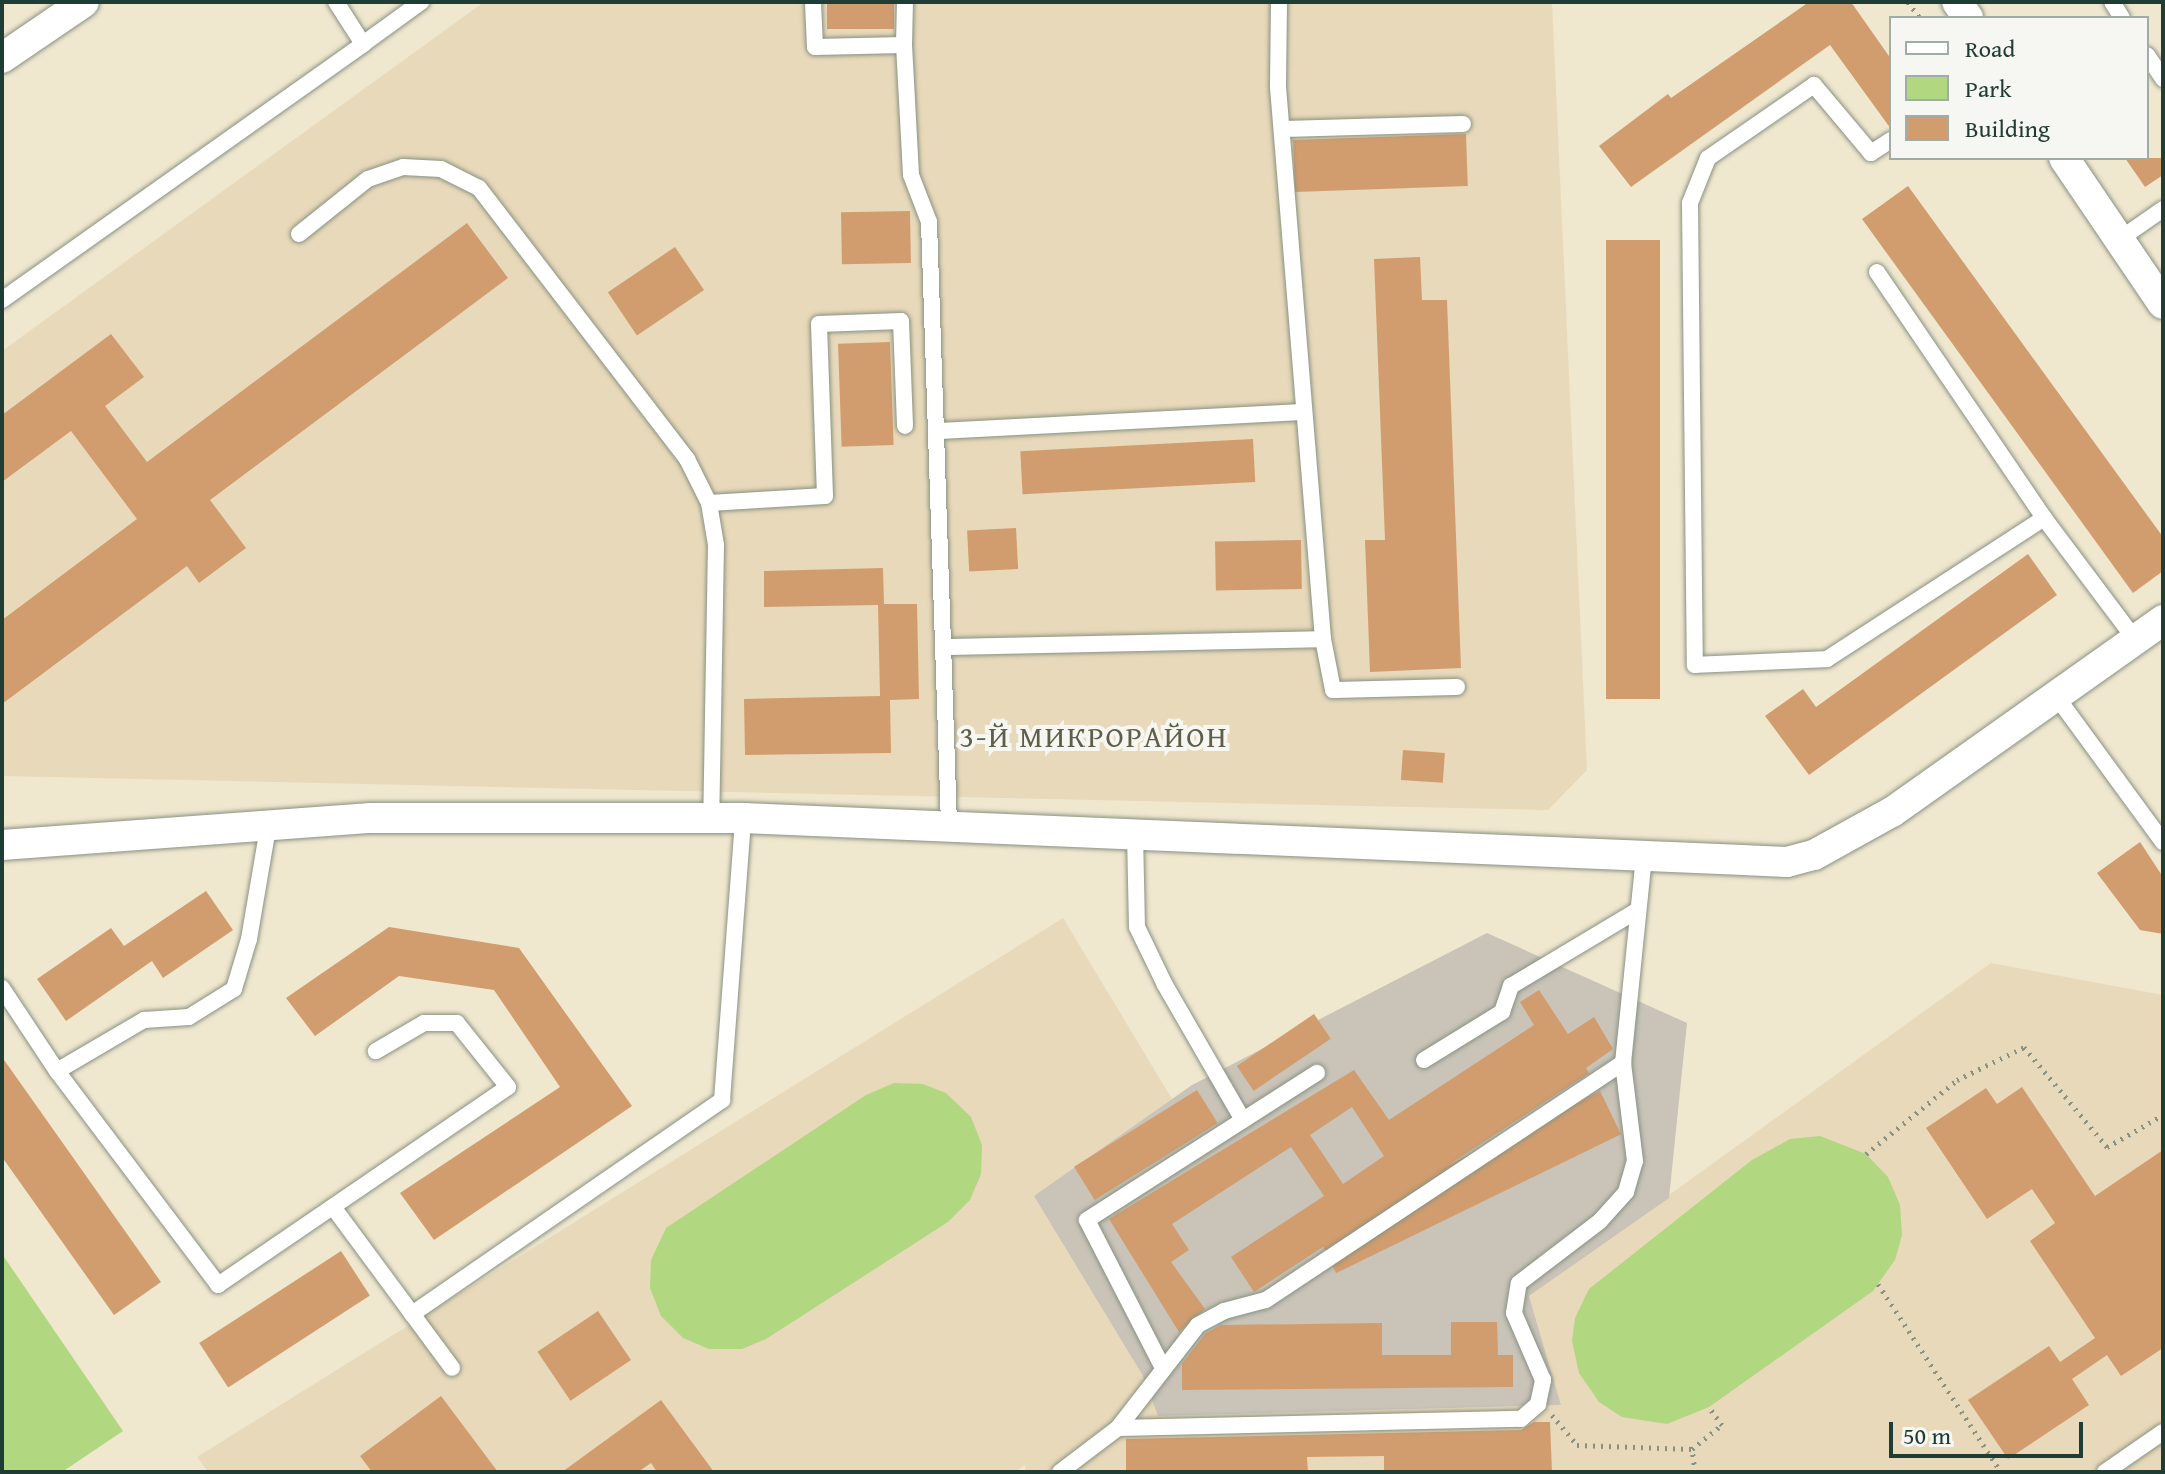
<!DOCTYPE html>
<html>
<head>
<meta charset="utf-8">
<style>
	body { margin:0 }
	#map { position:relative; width:2165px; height:1474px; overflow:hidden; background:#f0e7cf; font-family:"Gentium Book Plus",serif }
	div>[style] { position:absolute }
	.built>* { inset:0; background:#e8d9ba }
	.industrial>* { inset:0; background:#c9c3b8 }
	.green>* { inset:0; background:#b1d781 }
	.building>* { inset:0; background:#d29d6e; transform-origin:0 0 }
	.path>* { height:5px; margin-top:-2.5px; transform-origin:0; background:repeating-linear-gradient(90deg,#889282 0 2px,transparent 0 8px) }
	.roads { filter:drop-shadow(0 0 2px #889282) drop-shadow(0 0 2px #889282) }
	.service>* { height:16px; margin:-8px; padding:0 8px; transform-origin:8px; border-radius:8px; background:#fff }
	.minor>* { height:30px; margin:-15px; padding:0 15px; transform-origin:15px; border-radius:15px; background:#fff }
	span { translate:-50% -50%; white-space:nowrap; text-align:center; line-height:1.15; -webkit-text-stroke:8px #f6f6f2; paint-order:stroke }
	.neighbourhood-label { font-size:30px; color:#5e5f48; letter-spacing:2px }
	.frame { position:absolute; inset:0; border:4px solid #1f3d34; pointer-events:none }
	.legend { position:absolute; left:1889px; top:16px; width:260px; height:144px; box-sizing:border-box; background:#f6f6f2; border:2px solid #a0aca6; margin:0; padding:10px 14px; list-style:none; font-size:24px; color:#1f3d34 }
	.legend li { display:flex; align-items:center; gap:16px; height:40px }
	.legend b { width:40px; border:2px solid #a0aca6 }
	.scale { position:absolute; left:1889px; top:1422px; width:194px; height:36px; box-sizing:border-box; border:4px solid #1f3d34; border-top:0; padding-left:10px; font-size:24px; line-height:28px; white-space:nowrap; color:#1f3d34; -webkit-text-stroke:6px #f6f6f2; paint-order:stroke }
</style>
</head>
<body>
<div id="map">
	<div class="built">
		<i style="clip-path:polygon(484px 2px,1552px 2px,1587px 770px,1548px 810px,2px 776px,2px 351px)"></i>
		<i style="clip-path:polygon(1063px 918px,1172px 1099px,1035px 1196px,1143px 1376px,1159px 1416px,1561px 1405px,1529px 1296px,1991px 963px,2163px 995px,2163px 1472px,1026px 1472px,1025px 1465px,1015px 1472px,208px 1472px,197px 1457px)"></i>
	</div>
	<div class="industrial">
		<i style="clip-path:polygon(1487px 933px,1687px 1023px,1669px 1198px,1529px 1296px,1561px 1405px,1158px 1416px,1143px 1376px,1034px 1196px,1192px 1085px)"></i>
	</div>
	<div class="green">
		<i style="clip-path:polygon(894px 1083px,923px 1084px,946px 1093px,971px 1117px,982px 1145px,981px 1174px,970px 1200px,948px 1222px,766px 1339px,742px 1349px,709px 1349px,683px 1338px,661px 1316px,650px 1288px,651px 1260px,666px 1228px,866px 1095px)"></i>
		<i style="clip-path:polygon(1820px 1136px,1866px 1154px,1888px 1177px,1900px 1205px,1902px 1235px,1895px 1260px,1873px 1291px,1709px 1407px,1667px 1424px,1622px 1417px,1599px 1402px,1579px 1373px,1572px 1341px,1575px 1318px,1589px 1289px,1752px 1160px,1790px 1139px)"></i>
		<i style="clip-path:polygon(2px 1254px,123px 1431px,62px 1472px,2px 1472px)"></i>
	</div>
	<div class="building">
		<i style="left:827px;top:2px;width:67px;height:27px"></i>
		<i style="clip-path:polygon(1809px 2px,1851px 2px,1891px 59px,1891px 129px,1830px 45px,1631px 187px,1599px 146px,1668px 94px,1671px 98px)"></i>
		<i style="left:1466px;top:134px;width:52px;height:173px;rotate:88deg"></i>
		<i style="clip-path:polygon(2125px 158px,2163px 158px,2163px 175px,2145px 187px)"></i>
		<i style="clip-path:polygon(1908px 186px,2163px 537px,2163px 571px,2133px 593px,1862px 219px)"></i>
		<i style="left:910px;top:211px;width:52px;height:69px;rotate:89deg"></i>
		<i style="clip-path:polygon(467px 223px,508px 278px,210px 500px,246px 548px,199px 583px,187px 566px,2px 704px,2px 620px,137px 519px,71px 431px,2px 482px,2px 415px,111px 334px,144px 377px,105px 406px,147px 462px)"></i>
		<i style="left:1660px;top:240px;width:459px;height:54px;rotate:90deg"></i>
		<i style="left:675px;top:247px;width:52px;height:81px;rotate:56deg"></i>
		<i style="clip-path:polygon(1420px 257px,1422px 300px,1447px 300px,1461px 668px,1370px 672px,1365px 540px,1385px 540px,1374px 259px)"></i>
		<i style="left:890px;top:342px;width:103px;height:52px;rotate:88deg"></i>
		<i style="left:1253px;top:439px;width:43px;height:233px;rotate:87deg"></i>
		<i style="left:1016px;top:528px;width:41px;height:49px;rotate:87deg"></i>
		<i style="left:1301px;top:540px;width:49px;height:86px;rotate:89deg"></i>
		<i style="clip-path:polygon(2028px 554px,2057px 595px,1809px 775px,1765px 716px,1803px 689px,1816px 707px)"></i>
		<i style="clip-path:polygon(883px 568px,884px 604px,917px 604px,919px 699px,890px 700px,891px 753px,745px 755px,744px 699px,880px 696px,878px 605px,764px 607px,764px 571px)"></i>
		<i style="left:1403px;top:750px;width:42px;height:30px;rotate:4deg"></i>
		<i style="clip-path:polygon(2140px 842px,2163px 877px,2163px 934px,2140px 930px,2097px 873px)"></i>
		<i style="clip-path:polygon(206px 891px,233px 930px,163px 978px,152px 961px,66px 1021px,37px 979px,111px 928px,124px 946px)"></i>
		<i style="clip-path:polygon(389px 927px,519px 948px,632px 1106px,434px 1240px,400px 1193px,560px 1087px,494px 990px,399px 976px,315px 1036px,286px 998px)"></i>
		<i style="clip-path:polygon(evenodd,1539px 990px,1568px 1034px,1594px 1017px,1613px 1049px,1586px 1068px,1589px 1073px,1254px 1292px,1231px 1257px,1324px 1196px,1291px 1147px,1172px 1224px,1189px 1250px,1171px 1262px,1205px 1309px,1179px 1332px,1109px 1219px,1354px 1070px,1389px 1120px,1534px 1025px,1520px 1002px,1539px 990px,1352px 1107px,1384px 1156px,1343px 1184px,1310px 1135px,1352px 1107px)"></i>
		<i style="left:1314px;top:1014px;width:30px;height:93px;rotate:56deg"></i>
		<i style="clip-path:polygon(2px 1057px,161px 1282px,114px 1315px,2px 1157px)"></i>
		<i style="clip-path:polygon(2022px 1087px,2095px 1196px,2163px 1150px,2163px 1348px,2121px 1376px,2107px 1355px,2072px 1379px,2089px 1405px,2008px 1459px,1968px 1400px,2049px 1346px,2060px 1362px,2095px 1338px,2030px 1241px,2055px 1223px,2032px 1189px,1987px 1219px,1926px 1128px,1986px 1088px,1997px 1104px)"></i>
		<i style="left:1197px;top:1090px;width:39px;height:145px;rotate:58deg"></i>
		<i style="left:1600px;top:1091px;width:48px;height:317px;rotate:64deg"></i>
		<i style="left:341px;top:1251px;width:53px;height:169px;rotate:57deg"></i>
		<i style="left:598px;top:1311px;width:59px;height:73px;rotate:56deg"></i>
		<i style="clip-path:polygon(1451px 1322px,1497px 1322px,1498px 1355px,1513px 1355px,1513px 1387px,1182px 1390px,1182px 1364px,1205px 1334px,1221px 1325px,1382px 1323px,1382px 1355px,1451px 1355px)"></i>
		<i style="clip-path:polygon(441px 1396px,498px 1472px,372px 1472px,360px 1456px)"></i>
		<i style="clip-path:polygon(661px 1400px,714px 1472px,657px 1472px,651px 1463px,638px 1472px,562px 1472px)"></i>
		<i style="clip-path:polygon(1534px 1422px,1550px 1422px,1552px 1472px,1384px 1472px,1384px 1456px,1307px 1457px,1308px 1472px,1126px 1472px,1126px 1439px,1521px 1430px)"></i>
	</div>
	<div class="path">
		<i style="left:1908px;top:2px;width:20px;rotate:53deg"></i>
		<i style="left:1866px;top:1154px;width:117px;rotate:-39.1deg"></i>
		<i style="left:1957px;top:1080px;width:75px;rotate:-26.2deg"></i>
		<i style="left:2024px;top:1047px;width:130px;rotate:50.3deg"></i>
		<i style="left:2107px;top:1147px;width:64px;rotate:-29.7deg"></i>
		<i style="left:1878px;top:1284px;width:225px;rotate:56.8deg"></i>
		<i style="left:1552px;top:1415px;width:39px;rotate:50deg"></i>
		<i style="left:1577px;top:1445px;width:115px;rotate:2deg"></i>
		<i style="left:1695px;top:1472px;width:23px;rotate:-97deg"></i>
		<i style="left:1692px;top:1449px;width:38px;rotate:-39deg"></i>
		<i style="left:1722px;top:1425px;width:22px;rotate:-126deg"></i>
	</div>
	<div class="roads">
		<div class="service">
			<i style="left:813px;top:2px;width:45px;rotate:87.5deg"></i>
			<i style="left:815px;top:47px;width:89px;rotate:-1.3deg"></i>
			<i style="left:904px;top:45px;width:130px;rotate:86.9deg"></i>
			<i style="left:911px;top:175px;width:50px;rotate:69deg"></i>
			<i style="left:929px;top:222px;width:602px;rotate:88.1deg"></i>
			<i style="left:1279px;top:2px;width:85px;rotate:90.7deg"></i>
			<i style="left:1278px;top:87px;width:554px;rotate:85.34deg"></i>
			<i style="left:1323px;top:639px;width:52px;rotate:78.9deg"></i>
			<i style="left:1333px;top:690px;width:124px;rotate:-1.4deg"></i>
			<i style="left:2112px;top:2px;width:19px;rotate:58deg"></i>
			<i style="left:363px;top:44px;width:72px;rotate:-35.9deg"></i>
			<i style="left:904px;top:45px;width:43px;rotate:-88.7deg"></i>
			<i style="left:2147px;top:55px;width:29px;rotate:56deg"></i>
			<i style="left:1283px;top:129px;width:180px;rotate:-1.6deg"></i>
			<i style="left:1891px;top:140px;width:24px;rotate:147deg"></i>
			<i style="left:1871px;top:153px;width:89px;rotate:-130deg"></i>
			<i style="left:1814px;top:85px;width:129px;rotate:145.4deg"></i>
			<i style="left:1708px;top:158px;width:48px;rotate:111.8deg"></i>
			<i style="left:1690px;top:203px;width:462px;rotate:89.4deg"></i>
			<i style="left:1695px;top:665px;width:132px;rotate:-2.6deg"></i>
			<i style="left:1827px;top:659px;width:259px;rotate:-33deg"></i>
			<i style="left:299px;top:234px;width:88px;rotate:-38.6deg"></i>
			<i style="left:368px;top:179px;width:37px;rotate:-19deg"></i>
			<i style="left:403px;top:167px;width:38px;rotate:3deg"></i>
			<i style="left:441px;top:169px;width:42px;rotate:26.6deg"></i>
			<i style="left:479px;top:188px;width:342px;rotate:52.5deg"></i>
			<i style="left:687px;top:459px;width:49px;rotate:63.4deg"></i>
			<i style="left:709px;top:503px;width:43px;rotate:80.5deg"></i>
			<i style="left:716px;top:545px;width:273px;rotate:91deg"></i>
			<i style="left:2120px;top:239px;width:52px;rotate:-34.9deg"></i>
			<i style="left:1877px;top:272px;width:297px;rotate:55.8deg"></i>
			<i style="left:2044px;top:518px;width:151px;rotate:53.1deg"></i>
			<i style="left:2px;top:300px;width:443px;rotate:-35.3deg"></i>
			<i style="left:363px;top:44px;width:50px;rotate:-122.7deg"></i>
			<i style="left:938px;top:431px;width:366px;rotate:-3deg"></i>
			<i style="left:709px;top:503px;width:116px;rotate:-3.5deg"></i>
			<i style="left:825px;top:496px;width:172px;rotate:-92deg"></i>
			<i style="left:819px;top:324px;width:82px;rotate:-2.1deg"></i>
			<i style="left:901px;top:321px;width:105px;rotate:87.8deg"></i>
			<i style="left:945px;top:647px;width:378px;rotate:-1.2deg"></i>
			<i style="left:2056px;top:696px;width:181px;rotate:53.8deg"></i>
			<i style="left:1135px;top:833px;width:94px;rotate:88.8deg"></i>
			<i style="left:1137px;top:927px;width:64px;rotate:64.2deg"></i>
			<i style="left:1165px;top:985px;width:156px;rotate:60deg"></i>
			<i style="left:2px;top:988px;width:100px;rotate:56.5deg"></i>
			<i style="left:57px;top:1071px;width:268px;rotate:53deg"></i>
			<i style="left:218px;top:1285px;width:351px;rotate:-34.3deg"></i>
			<i style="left:508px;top:1087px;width:82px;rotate:-128.6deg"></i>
			<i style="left:457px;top:1023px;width:33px;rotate:180deg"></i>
			<i style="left:424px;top:1023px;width:56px;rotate:149.7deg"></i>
			<i style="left:1424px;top:1060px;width:92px;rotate:-31.6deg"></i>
			<i style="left:1502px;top:1012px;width:28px;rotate:-71deg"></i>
			<i style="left:1511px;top:986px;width:148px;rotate:-30.9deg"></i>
			<i style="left:57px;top:1071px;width:101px;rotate:-30.4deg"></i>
			<i style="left:144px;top:1020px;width:45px;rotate:-3.8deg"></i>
			<i style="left:189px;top:1017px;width:53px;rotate:-31.9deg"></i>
			<i style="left:234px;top:989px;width:52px;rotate:-73.3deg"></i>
			<i style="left:249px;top:939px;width:119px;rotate:-80.3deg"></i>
			<i style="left:333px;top:1207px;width:200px;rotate:53.5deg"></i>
			<i style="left:412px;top:1314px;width:377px;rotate:-34.6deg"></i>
			<i style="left:722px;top:1100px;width:283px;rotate:-85.7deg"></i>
			<i style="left:1163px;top:1368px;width:166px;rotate:-117.2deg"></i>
			<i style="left:1087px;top:1220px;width:273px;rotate:-32.6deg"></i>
			<i style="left:1118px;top:1428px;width:403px;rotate:-1.3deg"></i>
			<i style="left:1521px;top:1419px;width:23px;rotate:-41deg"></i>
			<i style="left:1538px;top:1404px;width:25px;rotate:-78deg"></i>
			<i style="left:1543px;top:1380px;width:73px;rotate:-113.4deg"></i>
			<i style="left:1514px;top:1313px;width:30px;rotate:-81deg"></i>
			<i style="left:1519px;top:1283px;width:102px;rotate:-37.4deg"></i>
			<i style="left:1600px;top:1221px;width:39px;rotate:-48deg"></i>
			<i style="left:1626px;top:1192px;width:32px;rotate:-74deg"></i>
			<i style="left:1635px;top:1161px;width:99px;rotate:-97deg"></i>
			<i style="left:1060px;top:1472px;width:73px;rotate:-37.2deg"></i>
			<i style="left:1118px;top:1428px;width:130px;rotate:-52.2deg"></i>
			<i style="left:1198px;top:1325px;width:30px;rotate:-28deg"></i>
			<i style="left:1224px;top:1311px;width:43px;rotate:-14.7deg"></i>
			<i style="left:1266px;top:1300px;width:429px;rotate:-33.6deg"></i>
			<i style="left:1623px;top:1063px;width:206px;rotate:-84.2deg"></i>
			<i style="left:2105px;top:1472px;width:70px;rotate:-34.6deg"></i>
		</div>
		<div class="minor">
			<i style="left:1957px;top:2px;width:19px;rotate:55deg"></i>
			<i style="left:2px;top:58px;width:99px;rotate:-34.3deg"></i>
			<i style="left:2064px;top:158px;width:176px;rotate:55.9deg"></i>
			<i style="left:2px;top:845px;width:370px;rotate:-4.2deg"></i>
			<i style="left:371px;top:818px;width:372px"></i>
			<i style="left:743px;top:818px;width:1045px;rotate:2.41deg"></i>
			<i style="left:1787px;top:862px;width:28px;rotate:-15deg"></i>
			<i style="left:1814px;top:855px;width:89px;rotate:-28.9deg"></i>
			<i style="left:1892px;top:812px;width:332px;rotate:-35.3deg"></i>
		</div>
	</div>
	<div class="neighbourhood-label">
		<span style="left:1094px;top:736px">3-Й МИКРОРАЙОН</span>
	</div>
	<div class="frame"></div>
	<ul class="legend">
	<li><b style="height:10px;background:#fff"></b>Road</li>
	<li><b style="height:22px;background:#b1d781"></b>Park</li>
	<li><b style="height:22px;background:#d29d6e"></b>Building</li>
	</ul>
	<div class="scale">50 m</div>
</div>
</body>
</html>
